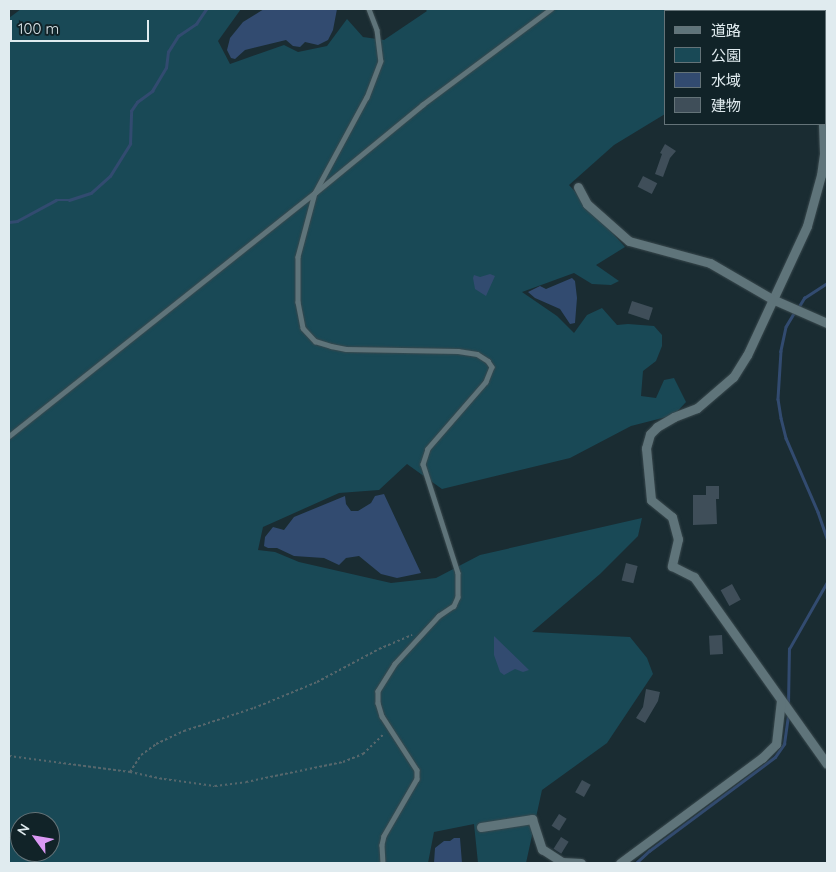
<!DOCTYPE html>
<html>
<head>
<meta charset="utf-8">
<style>
	body { margin:0 }
	#map { position:relative; width:836px; height:872px; overflow:hidden; background:#1a2c32; font-family:Quicksand,"Noto Sans JP",sans-serif }
	div>[style] { position:absolute }
	.green>* { inset:0; background:#194956 }
	.water>* { inset:0; background:#324b70 }
	.stream>* { height:2.5px; margin:-1.25px; padding:0 1.25px; transform-origin:1.25px; border-radius:1.25px; background:#324b70 }
	.building>* { inset:0; background:#3f4e59; transform-origin:0 0 }
	.path>* { height:2px; margin-top:-1px; transform-origin:0; background:repeating-linear-gradient(90deg,#57676c 0 2.5px,transparent 0 5px) }
	.roads { filter:drop-shadow(0 0 1px #39484d) drop-shadow(0 0 1px #39484d) }
	.service>* { height:4.5px; margin:-2.25px; padding:0 2.25px; transform-origin:2.25px; border-radius:2.25px; background:#5f747a }
	.minor>* { height:9px; margin:-4.5px; padding:0 4.5px; transform-origin:4.5px; border-radius:4.5px; background:#5f747a }
	span { translate:-50% -50%; white-space:nowrap; text-align:center; line-height:1.15; -webkit-text-stroke:4.5px #112328; paint-order:stroke }
	.frame { position:absolute; inset:0; border:10px solid #e0ebef; pointer-events:none }
	.legend { position:absolute; left:664px; top:10px; width:162px; height:115px; box-sizing:border-box; background:#112328; border:1px solid #647378; margin:0; padding:6px 9px; list-style:none; font-size:15px; color:#e0ebef }
	.legend li { display:flex; align-items:center; gap:10px; height:25px }
	.legend b { width:25px; border:1px solid #647378 }
	.north { position:absolute; left:10px; top:812px; width:50px; height:50px; box-sizing:border-box; background:#112328; border:1px solid #647378; border-radius:50%; rotate:302deg; font-size:14px; font-weight:700; line-height:20px; text-align:center; color:#e0ebef }
	.north::after { content:''; display:block; margin:auto; width:18px; height:22px; background:#db99f5; clip-path:polygon(50% 0,100% 100%,50% 72%,0 100%) }
	.scale { position:absolute; left:10px; top:20px; width:139px; height:22px; box-sizing:border-box; border:2px solid #e0ebef; border-top:0; padding-left:6px; font-size:15px; line-height:18px; white-space:nowrap; color:#e0ebef; -webkit-text-stroke:4px #112328; paint-order:stroke }
</style>
</head>
<body>
<div id="map">
	<div class="green">
		<i style="clip-path:polygon(evenodd,21px 9px,241px 9px,218px 41px,230px 64px,284px 45px,298px 52px,327px 46px,347px 19px,363px 37px,384px 40px,427px 11px,425px 9px,734px 9px,734px 11px,665px 11px,665px 114px,614px 145px,569px 185px,625px 247px,596px 265px,619px 281px,611px 285px,592px 284px,574px 273px,522px 292px,557px 316px,574px 333px,587px 315px,602px 308px,617px 325px,628px 324px,654px 326px,662px 335px,662px 346px,656px 361px,643px 371px,641px 396px,656px 398px,664px 380px,674px 378px,686px 402px,674px 415px,631px 426px,570px 458px,442px 489px,407px 464px,379px 490px,339px 493px,263px 527px,258px 550px,275px 552px,299px 562px,391px 583px,436px 578px,480px 555px,642px 518px,638px 536px,600px 574px,532px 632px,630px 637px,647px 658px,653px 674px,607px 743px,542px 790px,526px 863px,478px 863px,474px 824px,434px 832px,428px 863px,9px 863px,9px 18px,21px 9px,20px 822px,50px 822px,50px 852px,20px 852px,20px 822px)"></i>
	</div>
	<div class="water">
		<i style="clip-path:polygon(264px 9px,337px 9px,333px 30px,328px 40px,318px 45px,305px 42px,300px 47px,293px 46px,286px 40px,245px 50px,235px 59px,231px 58px,227px 50px,230px 38px,243px 22px)"></i>
		<i style="clip-path:polygon(490px 274px,495px 276px,486px 296px,475px 289px,473px 278px,474px 275px,480px 277px)"></i>
		<i style="clip-path:polygon(572px 278px,575px 281px,577px 298px,575px 323px,570px 324px,560px 309px,535px 298px,528px 292px,540px 286px,546px 289px)"></i>
		<i style="clip-path:polygon(384px 494px,421px 573px,397px 578px,381px 574px,359px 556px,346px 558px,339px 565px,324px 558px,294px 556px,277px 548px,268px 548px,264px 546px,265px 537px,273px 527px,284px 530px,294px 517px,345px 496px,346px 504px,351px 511px,358px 511px,371px 503px,375px 496px)"></i>
		<i style="clip-path:polygon(494px 636px,529px 670px,523px 672px,515px 669px,504px 675px,500px 672px,494px 655px)"></i>
		<i style="clip-path:polygon(454px 838px,460px 838px,462px 863px,434px 863px,435px 848px,444px 841px,450px 841px)"></i>
	</div>
	<div class="stream">
		<i style="left:9px;top:222px;width:8px;rotate:-7deg"></i>
		<i style="left:17px;top:221px;width:44px;rotate:-28.3deg"></i>
		<i style="left:56px;top:200px;width:13px"></i>
		<i style="left:69px;top:200px;width:23px;rotate:-18deg"></i>
		<i style="left:91px;top:193px;width:25px;rotate:-42deg"></i>
		<i style="left:110px;top:176px;width:38px;rotate:-58deg"></i>
		<i style="left:130px;top:144px;width:33px;rotate:-88deg"></i>
		<i style="left:131px;top:111px;width:11px;rotate:-56deg"></i>
		<i style="left:137px;top:102px;width:19px;rotate:-36deg"></i>
		<i style="left:152px;top:91px;width:27px;rotate:-59deg"></i>
		<i style="left:166px;top:68px;width:16px;rotate:-83deg"></i>
		<i style="left:168px;top:52px;width:19px;rotate:-58deg"></i>
		<i style="left:178px;top:36px;width:22px;rotate:-34deg"></i>
		<i style="left:196px;top:24px;width:18px;rotate:-56deg"></i>
		<i style="left:798px;top:308px;width:12px;rotate:-59deg"></i>
		<i style="left:804px;top:298px;width:27px;rotate:-33deg"></i>
		<i style="left:795px;top:312px;width:17px;rotate:121deg"></i>
		<i style="left:786px;top:327px;width:25px;rotate:102deg"></i>
		<i style="left:781px;top:351px;width:48px;rotate:93.6deg"></i>
		<i style="left:778px;top:399px;width:19px;rotate:81deg"></i>
		<i style="left:781px;top:418px;width:21px;rotate:76deg"></i>
		<i style="left:786px;top:438px;width:81px;rotate:66.6deg"></i>
		<i style="left:818px;top:512px;width:28px;rotate:71deg"></i>
		<i style="left:788px;top:704px;width:55px;rotate:-89deg"></i>
		<i style="left:789px;top:649px;width:77px;rotate:-60.4deg"></i>
		<i style="left:636px;top:863px;width:18px;rotate:-43deg"></i>
		<i style="left:649px;top:851px;width:157px;rotate:-36.7deg"></i>
		<i style="left:775px;top:757px;width:16px;rotate:-55deg"></i>
		<i style="left:784px;top:744px;width:30px;rotate:-82deg"></i>
	</div>
	<div class="building">
		<i style="clip-path:polygon(665px 144px,676px 151px,670px 158px,663px 177px,655px 174px,662px 154px,660px 153px)"></i>
		<i style="left:643px;top:176px;width:16px;height:12px;rotate:27deg"></i>
		<i style="left:632px;top:301px;width:22px;height:13px;rotate:18deg"></i>
		<i style="clip-path:polygon(706px 486px,719px 486px,719px 499px,716px 499px,717px 524px,693px 525px,693px 495px,706px 495px)"></i>
		<i style="left:626px;top:563px;width:12px;height:18px;rotate:14deg"></i>
		<i style="left:732px;top:584px;width:18px;height:13px;rotate:61deg"></i>
		<i style="left:722px;top:635px;width:19px;height:13px;rotate:87deg"></i>
		<i style="clip-path:polygon(646px 689px,660px 692px,658px 701px,645px 723px,636px 718px,643px 707px)"></i>
		<i style="left:582px;top:780px;width:10px;height:14px;rotate:29deg"></i>
		<i style="left:559px;top:814px;width:9px;height:14px;rotate:32deg"></i>
		<i style="left:561px;top:837px;width:9px;height:14px;rotate:32deg"></i>
	</div>
	<div class="path">
		<i style="left:9px;top:756px;width:122px;rotate:7.5deg"></i>
		<i style="left:130px;top:772px;width:35px;rotate:12deg"></i>
		<i style="left:164px;top:779px;width:51px;rotate:7.8deg"></i>
		<i style="left:215px;top:786px;width:31px;rotate:-7deg"></i>
		<i style="left:246px;top:782px;width:99px;rotate:-11.7deg"></i>
		<i style="left:343px;top:762px;width:22px;rotate:-22deg"></i>
		<i style="left:363px;top:754px;width:30px;rotate:-44deg"></i>
		<i style="left:130px;top:772px;width:20px;rotate:-57deg"></i>
		<i style="left:141px;top:755px;width:19px;rotate:-36deg"></i>
		<i style="left:156px;top:744px;width:31px;rotate:-25deg"></i>
		<i style="left:184px;top:731px;width:74px;rotate:-18.2deg"></i>
		<i style="left:254px;top:708px;width:68px;rotate:-22.4deg"></i>
		<i style="left:317px;top:682px;width:70px;rotate:-28deg"></i>
		<i style="left:379px;top:649px;width:36px;rotate:-23deg"></i>
	</div>
	<div class="roads">
		<div class="service">
			<i style="left:369px;top:9px;width:22px;rotate:69deg"></i>
			<i style="left:377px;top:30px;width:31px;rotate:83deg"></i>
			<i style="left:381px;top:61px;width:39px;rotate:111deg"></i>
			<i style="left:367px;top:97px;width:109px;rotate:118.4deg"></i>
			<i style="left:315px;top:193px;width:66px;rotate:104.9deg"></i>
			<i style="left:298px;top:257px;width:45px;rotate:90deg"></i>
			<i style="left:298px;top:302px;width:26px;rotate:79deg"></i>
			<i style="left:303px;top:328px;width:18px;rotate:47deg"></i>
			<i style="left:315px;top:341px;width:17px;rotate:17deg"></i>
			<i style="left:331px;top:346px;width:15px;rotate:11deg"></i>
			<i style="left:346px;top:349px;width:112px;rotate:1deg"></i>
			<i style="left:458px;top:351px;width:19px;rotate:9deg"></i>
			<i style="left:477px;top:354px;width:13px;rotate:32deg"></i>
			<i style="left:488px;top:361px;width:7px;rotate:56deg"></i>
			<i style="left:492px;top:367px;width:16px;rotate:112deg"></i>
			<i style="left:486px;top:382px;width:89px;rotate:130.9deg"></i>
			<i style="left:428px;top:449px;width:16px;rotate:108deg"></i>
			<i style="left:423px;top:464px;width:114px;rotate:72.2deg"></i>
			<i style="left:458px;top:573px;width:24px;rotate:90deg"></i>
			<i style="left:458px;top:597px;width:10px;rotate:114deg"></i>
			<i style="left:454px;top:606px;width:18px;rotate:146deg"></i>
			<i style="left:439px;top:616px;width:65px;rotate:132.5deg"></i>
			<i style="left:395px;top:664px;width:32px;rotate:122deg"></i>
			<i style="left:378px;top:691px;width:12px;rotate:90deg"></i>
			<i style="left:378px;top:703px;width:14px;rotate:73deg"></i>
			<i style="left:382px;top:716px;width:64px;rotate:57.1deg"></i>
			<i style="left:417px;top:770px;width:9px;rotate:90deg"></i>
			<i style="left:417px;top:779px;width:66px;rotate:120.1deg"></i>
			<i style="left:384px;top:836px;width:9px;rotate:103deg"></i>
			<i style="left:382px;top:845px;width:18px;rotate:87deg"></i>
			<i style="left:9px;top:436px;width:391px;rotate:-38.5deg"></i>
			<i style="left:315px;top:193px;width:139px;rotate:-39.4deg"></i>
			<i style="left:422px;top:105px;width:161px;rotate:-36.7deg"></i>
		</div>
		<div class="minor">
			<i style="left:813px;top:11px;width:2px;rotate:-63deg"></i>
			<i style="left:823px;top:124px;width:30px;rotate:88deg"></i>
			<i style="left:824px;top:154px;width:21px;rotate:98deg"></i>
			<i style="left:821px;top:175px;width:53px;rotate:105.4deg"></i>
			<i style="left:807px;top:226px;width:142px;rotate:114.9deg"></i>
			<i style="left:747px;top:355px;width:26px;rotate:122deg"></i>
			<i style="left:733px;top:377px;width:48px;rotate:139.3deg"></i>
			<i style="left:697px;top:408px;width:25px;rotate:159deg"></i>
			<i style="left:674px;top:417px;width:20px;rotate:150deg"></i>
			<i style="left:657px;top:427px;width:10px;rotate:135deg"></i>
			<i style="left:650px;top:434px;width:15px;rotate:106deg"></i>
			<i style="left:646px;top:448px;width:52px;rotate:84.5deg"></i>
			<i style="left:651px;top:500px;width:27px;rotate:39deg"></i>
			<i style="left:672px;top:517px;width:23px;rotate:75deg"></i>
			<i style="left:678px;top:539px;width:28px;rotate:103deg"></i>
			<i style="left:672px;top:566px;width:25px;rotate:27deg"></i>
			<i style="left:694px;top:577px;width:229px;rotate:54.6deg"></i>
			<i style="left:578px;top:187px;width:19px;rotate:62deg"></i>
			<i style="left:587px;top:204px;width:56px;rotate:41.4deg"></i>
			<i style="left:629px;top:241px;width:84px;rotate:15.2deg"></i>
			<i style="left:710px;top:263px;width:72px;rotate:30.1deg"></i>
			<i style="left:772px;top:299px;width:60px;rotate:23.6deg"></i>
			<i style="left:481px;top:827px;width:52px;rotate:-8.9deg"></i>
			<i style="left:532px;top:819px;width:32px;rotate:72deg"></i>
			<i style="left:542px;top:849px;width:24px;rotate:33deg"></i>
			<i style="left:562px;top:862px;width:19px;rotate:3deg"></i>
			<i style="left:620px;top:863px;width:177px;rotate:-36.5deg"></i>
			<i style="left:762px;top:758px;width:20px;rotate:-45deg"></i>
			<i style="left:776px;top:744px;width:44px;rotate:-83.5deg"></i>
		</div>
	</div>
	<div class="frame"></div>
	<ul class="legend">
	<li><b style="height:6px;background:#5f747a"></b>道路</li>
	<li><b style="height:14px;background:#194956"></b>公園</li>
	<li><b style="height:14px;background:#324b70"></b>水域</li>
	<li><b style="height:14px;background:#3f4e59"></b>建物</li>
	</ul>
	<div class="north">N</div>
	<div class="scale">100 m</div>
</div>
</body>
</html>
